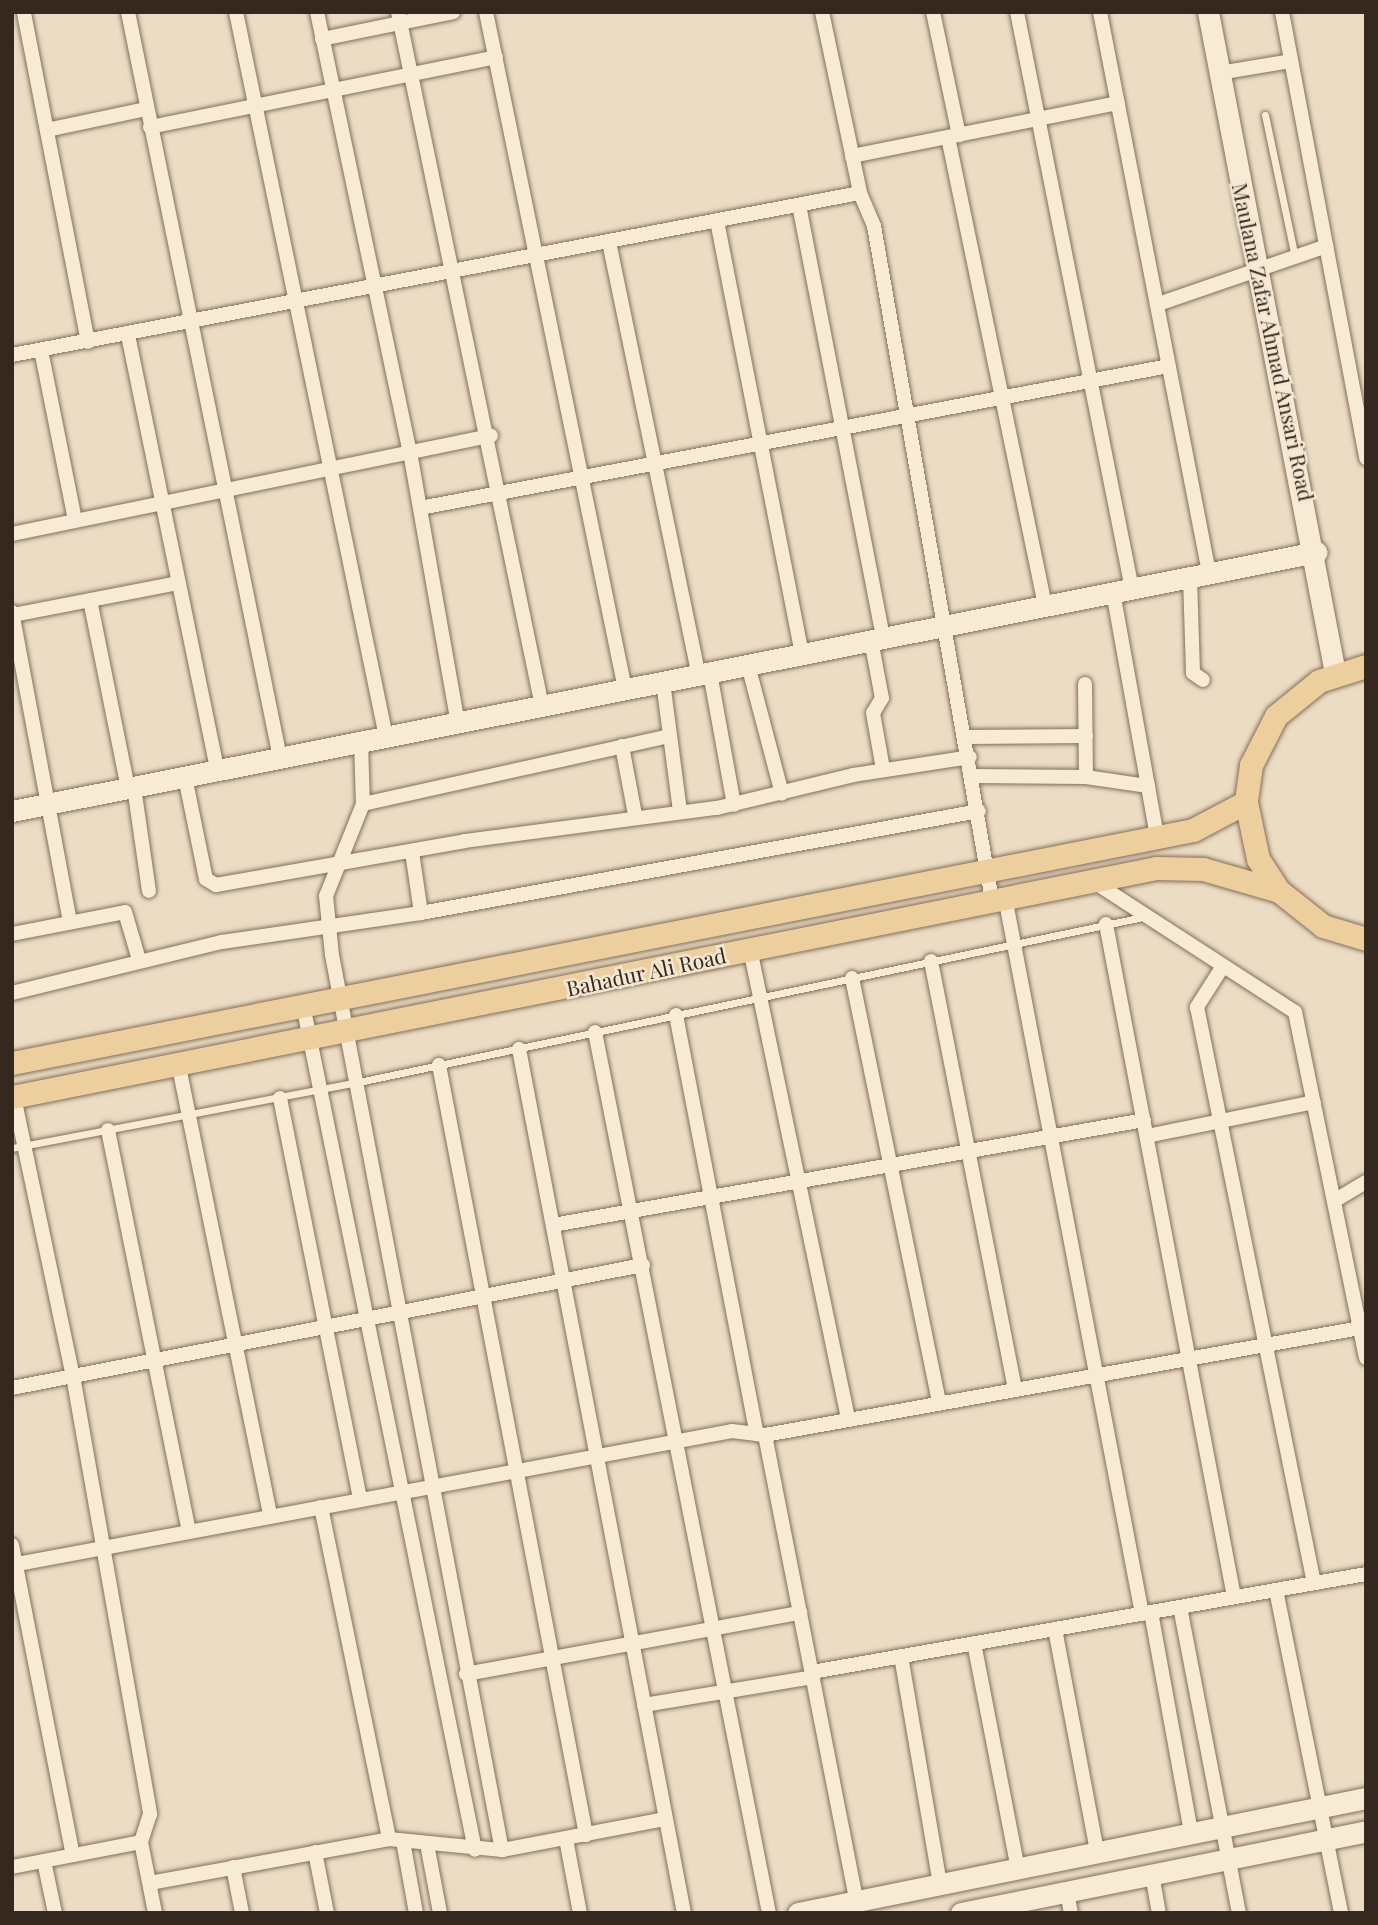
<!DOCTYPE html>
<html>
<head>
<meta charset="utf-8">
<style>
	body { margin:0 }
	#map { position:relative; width:1378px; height:1925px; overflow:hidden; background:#ebdcc3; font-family:"Playfair Display",serif }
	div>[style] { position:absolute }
	.roads { filter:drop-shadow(0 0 2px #846e5b) drop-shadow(0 0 2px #846e5b) }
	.lane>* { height:7px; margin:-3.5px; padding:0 3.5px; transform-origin:3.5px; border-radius:3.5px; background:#f7ebd6 }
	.street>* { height:14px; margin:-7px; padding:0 7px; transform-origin:7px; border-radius:7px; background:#f7ebd6 }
	.secondary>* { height:21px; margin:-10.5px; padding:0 10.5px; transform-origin:10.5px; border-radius:10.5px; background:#f7ebd6 }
	.primary>* { height:23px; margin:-11.5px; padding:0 11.5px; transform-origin:11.5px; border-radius:11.5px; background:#edce9d }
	span { translate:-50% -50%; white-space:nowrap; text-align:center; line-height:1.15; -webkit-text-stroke:5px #f3e7d2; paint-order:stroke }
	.street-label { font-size:21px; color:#35281e }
	.frame { position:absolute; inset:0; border:14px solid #35281e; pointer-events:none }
</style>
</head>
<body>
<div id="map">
	<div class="roads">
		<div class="lane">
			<i style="left:1265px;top:115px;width:145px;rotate:78.1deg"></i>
			<i style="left:12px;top:1148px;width:348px;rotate:-10.8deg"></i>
			<i style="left:354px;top:1083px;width:806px;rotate:-11.88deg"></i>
		</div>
		<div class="street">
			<i style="left:128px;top:12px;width:761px;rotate:78.48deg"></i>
			<i style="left:236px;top:12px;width:740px;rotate:78.31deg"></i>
			<i style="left:317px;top:12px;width:450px;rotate:78.1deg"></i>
			<i style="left:410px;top:452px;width:275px;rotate:80deg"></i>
			<i style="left:398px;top:12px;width:709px;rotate:78.28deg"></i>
			<i style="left:486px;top:12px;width:691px;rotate:78.4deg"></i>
			<i style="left:822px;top:12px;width:185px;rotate:78.1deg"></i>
			<i style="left:860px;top:193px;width:36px;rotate:67deg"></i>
			<i style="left:874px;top:226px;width:684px;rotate:80.07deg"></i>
			<i style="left:933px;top:12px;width:126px;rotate:78.1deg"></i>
			<i style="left:1017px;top:12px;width:588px;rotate:78.73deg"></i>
			<i style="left:1100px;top:12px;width:571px;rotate:79deg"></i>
			<i style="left:1282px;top:12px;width:454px;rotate:79.3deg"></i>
			<i style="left:24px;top:13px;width:335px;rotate:79deg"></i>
			<i style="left:322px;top:39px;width:134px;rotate:-11.6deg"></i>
			<i style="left:1219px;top:73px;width:73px;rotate:-9.5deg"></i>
			<i style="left:150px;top:127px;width:353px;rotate:-11.4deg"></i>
			<i style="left:47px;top:130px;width:101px;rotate:-12deg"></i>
			<i style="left:948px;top:137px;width:479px;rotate:78.3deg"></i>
			<i style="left:852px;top:156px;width:271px;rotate:-11.3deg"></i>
			<i style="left:799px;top:205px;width:441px;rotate:79deg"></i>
			<i style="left:717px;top:221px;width:441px;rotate:78.9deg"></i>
			<i style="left:609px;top:242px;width:442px;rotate:78.3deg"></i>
			<i style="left:1158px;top:304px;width:178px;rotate:-19deg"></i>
			<i style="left:128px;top:335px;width:444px;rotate:78.4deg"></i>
			<i style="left:41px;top:350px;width:173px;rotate:78.7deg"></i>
			<i style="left:12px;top:355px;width:863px;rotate:-10.82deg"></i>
			<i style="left:420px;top:508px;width:762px;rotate:-10.74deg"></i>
			<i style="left:12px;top:534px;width:489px;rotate:-11.6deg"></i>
			<i style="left:1190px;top:577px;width:96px;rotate:88.2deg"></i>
			<i style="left:1193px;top:673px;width:12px;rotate:35deg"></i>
			<i style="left:1113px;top:592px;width:249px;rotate:79.8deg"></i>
			<i style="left:90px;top:600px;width:192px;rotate:78.6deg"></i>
			<i style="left:12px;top:612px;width:315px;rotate:79.4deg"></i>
			<i style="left:13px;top:615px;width:167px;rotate:-11deg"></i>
			<i style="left:871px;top:640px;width:59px;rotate:79.3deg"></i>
			<i style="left:882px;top:698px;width:17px;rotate:121deg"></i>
			<i style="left:873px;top:713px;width:57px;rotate:79.9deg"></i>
			<i style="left:748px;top:665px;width:133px;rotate:75.2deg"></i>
			<i style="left:710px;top:673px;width:134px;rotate:79.7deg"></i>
			<i style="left:663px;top:682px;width:130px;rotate:82.5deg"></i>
			<i style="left:1085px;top:684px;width:93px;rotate:89.4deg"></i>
			<i style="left:966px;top:737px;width:120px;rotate:-0.5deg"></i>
			<i style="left:361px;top:742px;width:62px;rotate:88.2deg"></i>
			<i style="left:363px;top:804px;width:99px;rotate:111.9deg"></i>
			<i style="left:326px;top:896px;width:59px;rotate:84.2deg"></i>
			<i style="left:332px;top:955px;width:911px;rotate:79.25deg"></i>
			<i style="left:622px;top:746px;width:70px;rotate:79.3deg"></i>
			<i style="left:973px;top:776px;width:113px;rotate:0.5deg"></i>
			<i style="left:1086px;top:777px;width:63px;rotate:8.3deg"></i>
			<i style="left:185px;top:777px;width:104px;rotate:78.4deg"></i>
			<i style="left:206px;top:879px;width:12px;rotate:31deg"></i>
			<i style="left:216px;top:885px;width:253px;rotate:-10deg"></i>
			<i style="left:465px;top:841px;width:254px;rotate:-7.5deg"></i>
			<i style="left:717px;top:808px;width:140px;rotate:-13.6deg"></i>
			<i style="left:853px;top:775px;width:118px;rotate:-8.7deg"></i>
			<i style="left:134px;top:787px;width:105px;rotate:81.8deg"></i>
			<i style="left:363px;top:804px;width:314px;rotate:-12.5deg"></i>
			<i style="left:412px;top:852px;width:62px;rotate:81.6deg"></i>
			<i style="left:1091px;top:880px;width:243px;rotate:32.9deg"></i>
			<i style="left:1295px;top:1012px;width:353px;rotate:78.4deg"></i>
			<i style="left:1005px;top:897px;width:730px;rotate:79.18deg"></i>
			<i style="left:1106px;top:924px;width:685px;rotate:79.23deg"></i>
			<i style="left:12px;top:934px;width:115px;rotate:-11deg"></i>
			<i style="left:125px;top:912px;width:50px;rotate:73.7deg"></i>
			<i style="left:750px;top:949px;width:480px;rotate:78.2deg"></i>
			<i style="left:931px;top:961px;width:435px;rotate:78.9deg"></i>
			<i style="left:1223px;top:966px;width:49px;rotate:122.4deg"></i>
			<i style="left:1197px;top:1007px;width:588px;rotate:78.52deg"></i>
			<i style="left:852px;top:978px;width:433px;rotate:78.4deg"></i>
			<i style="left:12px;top:993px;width:216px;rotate:-13.7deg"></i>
			<i style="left:222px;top:942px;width:201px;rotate:-8.3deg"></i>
			<i style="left:421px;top:913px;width:567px;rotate:-10.36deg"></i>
			<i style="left:303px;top:1005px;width:862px;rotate:78.49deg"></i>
			<i style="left:676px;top:1015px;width:427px;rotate:79.1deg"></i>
			<i style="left:595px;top:1032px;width:898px;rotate:78.83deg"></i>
			<i style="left:519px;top:1049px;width:880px;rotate:79.19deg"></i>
			<i style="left:439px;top:1065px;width:784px;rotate:79.19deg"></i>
			<i style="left:179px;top:1067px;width:457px;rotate:78.5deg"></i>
			<i style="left:14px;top:1097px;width:285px;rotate:78.1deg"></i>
			<i style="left:73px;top:1376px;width:445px;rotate:80deg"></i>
			<i style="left:150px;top:1814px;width:29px;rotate:108deg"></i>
			<i style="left:141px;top:1842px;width:72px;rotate:78.8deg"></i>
			<i style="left:280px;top:1098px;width:410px;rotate:78.7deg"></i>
			<i style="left:108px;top:1130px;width:408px;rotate:78.6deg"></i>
			<i style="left:1147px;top:1136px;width:170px;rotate:-11.5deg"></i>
			<i style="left:1334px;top:1201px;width:37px;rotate:-31deg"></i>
			<i style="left:553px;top:1225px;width:600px;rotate:-10.07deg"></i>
			<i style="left:12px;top:1388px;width:643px;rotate:-11.03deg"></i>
			<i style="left:765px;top:1435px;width:473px;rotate:78.9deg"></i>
			<i style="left:321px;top:1507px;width:339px;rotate:78.4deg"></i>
			<i style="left:12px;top:1545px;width:316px;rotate:78.9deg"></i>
			<i style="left:12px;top:1565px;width:732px;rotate:-10.54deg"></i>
			<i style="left:732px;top:1431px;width:33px;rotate:7deg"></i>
			<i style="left:765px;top:1435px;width:605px;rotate:-10.19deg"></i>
			<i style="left:1276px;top:1590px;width:329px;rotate:78.6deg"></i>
			<i style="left:1180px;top:1607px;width:312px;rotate:79.1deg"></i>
			<i style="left:1151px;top:1612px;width:225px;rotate:79.7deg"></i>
			<i style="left:1055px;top:1629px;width:226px;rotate:79.3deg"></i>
			<i style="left:974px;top:1643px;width:230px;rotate:79deg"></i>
			<i style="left:901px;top:1656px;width:230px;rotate:80.3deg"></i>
			<i style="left:812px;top:1672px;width:563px;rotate:-10.03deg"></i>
			<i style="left:466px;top:1674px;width:340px;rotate:-10.4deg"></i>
			<i style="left:644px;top:1705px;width:171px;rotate:-9.4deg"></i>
			<i style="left:566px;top:1839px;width:75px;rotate:79.3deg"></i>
			<i style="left:403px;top:1841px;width:73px;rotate:79.8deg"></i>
			<i style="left:427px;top:1844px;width:70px;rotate:79.3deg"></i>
			<i style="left:315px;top:1852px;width:62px;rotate:78.9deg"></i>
			<i style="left:44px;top:1861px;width:53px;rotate:78.1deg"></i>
			<i style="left:12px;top:1867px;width:131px;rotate:-11deg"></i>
			<i style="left:233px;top:1867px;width:47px;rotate:78.9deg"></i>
			<i style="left:1152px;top:1874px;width:40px;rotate:80deg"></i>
			<i style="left:150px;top:1883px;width:243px;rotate:-10.4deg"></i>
			<i style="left:389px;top:1839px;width:114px;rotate:5.6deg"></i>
			<i style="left:502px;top:1850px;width:166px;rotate:-10.8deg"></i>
			<i style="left:1067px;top:1891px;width:22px;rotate:80deg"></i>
		</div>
		<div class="secondary">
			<i style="left:1208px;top:12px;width:673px;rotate:79.12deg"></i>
			<i style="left:12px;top:811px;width:1330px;rotate:-11.23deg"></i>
			<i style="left:798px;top:1913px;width:580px;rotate:-11.45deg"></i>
			<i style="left:961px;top:1913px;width:413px;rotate:-11.4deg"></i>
		</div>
		<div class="primary">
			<i style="left:1366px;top:666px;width:49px;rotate:162.3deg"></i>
			<i style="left:1319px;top:681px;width:55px;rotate:140.9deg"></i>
			<i style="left:1276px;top:716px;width:55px;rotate:117deg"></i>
			<i style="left:1251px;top:765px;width:37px;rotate:98deg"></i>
			<i style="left:1246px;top:802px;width:58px;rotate:78.1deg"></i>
			<i style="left:1258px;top:859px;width:38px;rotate:57deg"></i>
			<i style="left:1279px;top:891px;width:56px;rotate:38.5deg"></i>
			<i style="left:1323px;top:926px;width:45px;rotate:16.8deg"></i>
			<i style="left:12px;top:1063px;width:1204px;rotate:-11.16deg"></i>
			<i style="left:1193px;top:830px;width:60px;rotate:-27.8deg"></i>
			<i style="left:12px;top:1097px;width:1167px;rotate:-11.32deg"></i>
			<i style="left:1156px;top:868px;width:47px;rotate:1.2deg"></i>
			<i style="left:1203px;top:869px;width:79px;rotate:16.1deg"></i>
		</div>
	</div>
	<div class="street-label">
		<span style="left:1274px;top:342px;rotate:78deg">Maulana Zafar Ahmad Ansari Road</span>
		<span style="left:646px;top:971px;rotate:-12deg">Bahadur Ali Road</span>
	</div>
	<div class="frame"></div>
</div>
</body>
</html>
